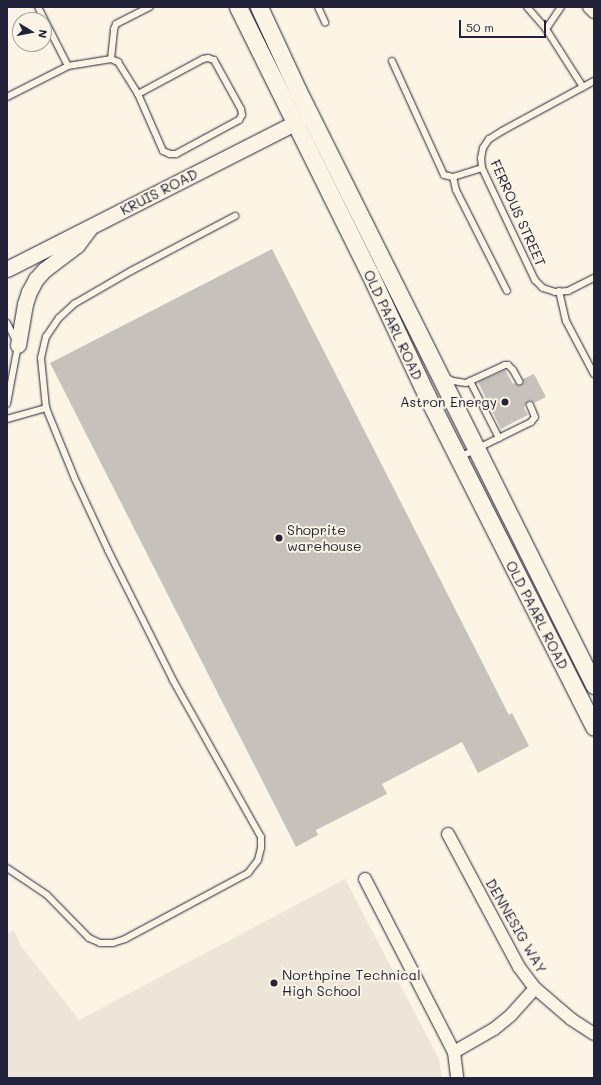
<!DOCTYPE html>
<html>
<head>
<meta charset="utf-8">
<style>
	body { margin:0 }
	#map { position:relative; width:601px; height:1085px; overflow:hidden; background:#fcf5e5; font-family:Mali,sans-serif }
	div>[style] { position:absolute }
	.built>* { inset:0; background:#ece5d8 }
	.building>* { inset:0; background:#c6c1bb }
	.roads { filter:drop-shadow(0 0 1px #22223b) drop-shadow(0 0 1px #22223b) }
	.service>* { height:6px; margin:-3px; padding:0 3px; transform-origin:3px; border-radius:3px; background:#fcf5e5 }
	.minor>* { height:12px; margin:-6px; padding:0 6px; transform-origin:6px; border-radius:6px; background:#fcf5e5 }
	.tertiary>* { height:15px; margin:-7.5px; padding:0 7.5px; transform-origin:7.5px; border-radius:7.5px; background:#fcf5e5 }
	.secondary>* { height:17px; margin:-8.5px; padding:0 8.5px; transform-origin:8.5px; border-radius:8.5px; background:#fcf5e5 }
	.dots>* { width:11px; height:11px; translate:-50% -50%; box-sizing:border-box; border:2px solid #fcf5e5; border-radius:50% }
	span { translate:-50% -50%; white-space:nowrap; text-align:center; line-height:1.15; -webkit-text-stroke:4px #fcf5e5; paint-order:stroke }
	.street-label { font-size:14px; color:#22223b }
	.poi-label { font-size:14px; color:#22223b }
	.right { translate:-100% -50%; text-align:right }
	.left { translate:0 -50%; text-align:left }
	.frame { position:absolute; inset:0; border:8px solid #22223b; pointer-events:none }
	.north { position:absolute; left:12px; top:12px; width:40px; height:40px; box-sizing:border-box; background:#fcf5e5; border:1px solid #a5a1a1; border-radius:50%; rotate:100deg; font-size:11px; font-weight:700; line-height:16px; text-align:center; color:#22223b }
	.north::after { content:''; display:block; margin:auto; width:14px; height:18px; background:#22223b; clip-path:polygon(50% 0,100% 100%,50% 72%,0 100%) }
	.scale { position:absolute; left:459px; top:20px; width:87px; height:18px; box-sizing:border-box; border:2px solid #22223b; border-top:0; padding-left:5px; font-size:12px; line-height:14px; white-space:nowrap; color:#22223b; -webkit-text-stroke:3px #fcf5e5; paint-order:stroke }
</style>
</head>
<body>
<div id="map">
	<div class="built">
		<i style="clip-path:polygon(345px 879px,439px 1059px,442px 1078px,7px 1078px,7px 934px,14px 930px,21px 946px,79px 1020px)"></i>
	</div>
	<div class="building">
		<i style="clip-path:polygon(272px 249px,509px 715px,512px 713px,529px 746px,478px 773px,462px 742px,382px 784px,387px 794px,316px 830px,318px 835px,296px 847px,50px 363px)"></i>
		<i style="clip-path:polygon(505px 370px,513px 384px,515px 383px,518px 385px,523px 384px,523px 379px,534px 374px,546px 397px,534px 403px,531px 401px,528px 401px,524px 408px,528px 415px,501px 429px,478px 382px)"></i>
	</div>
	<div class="roads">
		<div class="service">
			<i style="left:38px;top:7px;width:66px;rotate:63deg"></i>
			<i style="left:318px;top:7px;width:17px;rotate:65deg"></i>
			<i style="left:527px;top:7px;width:29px;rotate:49deg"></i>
			<i style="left:561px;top:7px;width:27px;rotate:124deg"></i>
			<i style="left:546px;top:29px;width:69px;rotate:57.5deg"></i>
			<i style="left:111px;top:59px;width:30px;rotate:-84deg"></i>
			<i style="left:114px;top:29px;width:5px;rotate:-68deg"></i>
			<i style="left:116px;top:24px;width:38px;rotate:-27deg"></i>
			<i style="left:392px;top:61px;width:125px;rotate:65.5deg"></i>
			<i style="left:444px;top:175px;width:9px;rotate:13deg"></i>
			<i style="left:453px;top:177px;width:30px;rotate:-17deg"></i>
			<i style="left:594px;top:81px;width:105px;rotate:151.5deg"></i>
			<i style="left:502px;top:131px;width:15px;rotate:148deg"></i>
			<i style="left:489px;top:139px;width:11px;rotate:124deg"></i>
			<i style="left:483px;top:148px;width:10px;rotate:101deg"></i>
			<i style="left:481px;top:158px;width:10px;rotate:84deg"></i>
			<i style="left:482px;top:168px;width:124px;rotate:64.7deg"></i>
			<i style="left:535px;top:280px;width:11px;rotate:45deg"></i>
			<i style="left:543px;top:288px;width:13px;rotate:18deg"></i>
			<i style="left:555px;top:292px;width:13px;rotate:-4deg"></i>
			<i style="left:568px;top:291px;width:29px;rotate:-27deg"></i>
			<i style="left:7px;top:97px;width:68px;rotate:-26.9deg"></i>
			<i style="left:68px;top:66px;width:44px;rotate:-9.2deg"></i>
			<i style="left:111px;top:59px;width:8px;rotate:23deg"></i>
			<i style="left:118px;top:62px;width:38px;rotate:58deg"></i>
			<i style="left:138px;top:94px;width:62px;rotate:66.3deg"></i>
			<i style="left:163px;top:151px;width:8px;rotate:23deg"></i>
			<i style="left:170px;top:154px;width:6px"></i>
			<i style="left:176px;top:154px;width:72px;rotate:-28.4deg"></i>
			<i style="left:239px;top:120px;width:6px;rotate:-59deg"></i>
			<i style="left:242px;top:115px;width:6px;rotate:-99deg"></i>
			<i style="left:241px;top:109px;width:56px;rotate:-118.9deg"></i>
			<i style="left:214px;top:60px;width:6px;rotate:-162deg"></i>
			<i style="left:208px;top:58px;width:5px;rotate:169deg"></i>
			<i style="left:203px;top:59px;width:74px;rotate:151.7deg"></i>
			<i style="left:453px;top:177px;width:13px;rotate:77deg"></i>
			<i style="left:456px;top:190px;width:113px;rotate:63.2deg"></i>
			<i style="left:559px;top:291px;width:31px;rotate:77deg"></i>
			<i style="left:566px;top:321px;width:60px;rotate:62.2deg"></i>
			<i style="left:7px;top:323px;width:25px;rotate:63deg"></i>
			<i style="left:18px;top:345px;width:60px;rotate:100.6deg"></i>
			<i style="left:445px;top:377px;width:9px;rotate:27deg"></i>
			<i style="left:453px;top:381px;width:13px;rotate:9deg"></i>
			<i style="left:466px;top:383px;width:43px;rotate:-24.8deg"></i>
			<i style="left:505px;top:365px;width:3px"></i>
			<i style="left:508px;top:365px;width:7px;rotate:45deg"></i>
			<i style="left:513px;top:370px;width:13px;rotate:61deg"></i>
			<i style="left:470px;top:381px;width:64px;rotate:63deg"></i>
			<i style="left:7px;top:419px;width:41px;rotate:-15.8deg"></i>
			<i style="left:460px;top:457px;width:79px;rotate:-26.2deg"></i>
			<i style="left:531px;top:422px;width:6px;rotate:-51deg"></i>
			<i style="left:535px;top:417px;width:13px;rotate:-113deg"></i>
			<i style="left:7px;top:868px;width:48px;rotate:34deg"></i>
			<i style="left:47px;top:895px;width:60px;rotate:45.7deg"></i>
			<i style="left:89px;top:938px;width:12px;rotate:24deg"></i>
			<i style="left:100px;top:943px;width:13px"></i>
			<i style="left:113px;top:943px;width:13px;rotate:-18deg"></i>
			<i style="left:125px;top:939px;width:140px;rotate:-28.2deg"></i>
			<i style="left:248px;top:873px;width:16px;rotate:-52deg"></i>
			<i style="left:258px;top:860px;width:12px;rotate:-76deg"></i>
			<i style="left:261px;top:848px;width:11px;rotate:-90deg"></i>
			<i style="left:261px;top:837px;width:180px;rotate:-119.3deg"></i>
			<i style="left:173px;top:680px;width:145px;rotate:-116.6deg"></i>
			<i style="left:108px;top:550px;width:78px;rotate:-114.9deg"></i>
			<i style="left:75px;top:479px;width:77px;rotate:-112.2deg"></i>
			<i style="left:46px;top:408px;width:50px;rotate:-95.7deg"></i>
			<i style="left:41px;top:358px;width:22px;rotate:-77deg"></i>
			<i style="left:46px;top:337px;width:23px;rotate:-56deg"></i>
			<i style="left:59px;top:318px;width:21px;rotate:-43deg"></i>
			<i style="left:74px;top:304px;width:66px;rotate:-30.1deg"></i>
			<i style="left:131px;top:271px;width:118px;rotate:-27.9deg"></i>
		</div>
		<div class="minor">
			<i style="left:589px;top:7px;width:7px;rotate:45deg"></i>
			<i style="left:448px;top:834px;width:151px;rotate:61.9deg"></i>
			<i style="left:519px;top:967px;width:26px;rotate:53deg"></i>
			<i style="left:535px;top:988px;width:48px;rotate:40.7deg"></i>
			<i style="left:571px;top:1019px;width:27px;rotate:33deg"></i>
			<i style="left:365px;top:879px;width:195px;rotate:62.8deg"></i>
			<i style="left:454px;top:1052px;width:26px;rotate:83deg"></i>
			<i style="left:454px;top:1052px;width:46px;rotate:-29.9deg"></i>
			<i style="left:494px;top:1029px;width:22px;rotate:-39deg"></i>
			<i style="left:511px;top:1015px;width:36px;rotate:-48deg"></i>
		</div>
		<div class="tertiary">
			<i style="left:7px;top:269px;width:335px;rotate:-26.9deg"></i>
			<i style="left:18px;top:345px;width:42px;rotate:-80.3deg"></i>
			<i style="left:25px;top:304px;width:13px;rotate:-72deg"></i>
			<i style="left:29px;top:292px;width:15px;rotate:-62deg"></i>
			<i style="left:36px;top:279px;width:12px;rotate:-48deg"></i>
			<i style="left:44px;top:270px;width:41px;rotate:-37.1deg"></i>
			<i style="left:77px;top:245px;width:20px;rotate:-53deg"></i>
		</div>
		<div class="secondary">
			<i style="left:238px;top:7px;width:298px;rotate:63.7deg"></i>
			<i style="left:370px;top:274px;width:130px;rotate:65deg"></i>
			<i style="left:425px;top:392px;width:375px;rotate:63.2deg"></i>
			<i style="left:259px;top:7px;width:93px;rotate:65.1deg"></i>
			<i style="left:298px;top:91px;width:664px;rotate:63.51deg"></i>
		</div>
	</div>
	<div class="dots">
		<i style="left:505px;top:402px;background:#22223b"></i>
		<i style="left:279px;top:538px;background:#22223b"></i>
		<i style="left:274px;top:983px;background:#22223b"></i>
	</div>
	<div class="street-label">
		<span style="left:159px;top:192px;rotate:-27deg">KRUIS ROAD</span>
		<span style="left:518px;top:213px;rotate:66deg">FERROUS STREET</span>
		<span style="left:393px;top:325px;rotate:65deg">OLD PAARL ROAD</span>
		<span style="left:537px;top:615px;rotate:63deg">OLD PAARL ROAD</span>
		<span style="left:516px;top:926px;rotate:60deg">DENNESIG WAY</span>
	</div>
	<div class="poi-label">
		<span class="right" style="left:497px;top:402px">Astron Energy</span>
		<span class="left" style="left:287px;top:538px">Shoprite<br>warehouse</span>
		<span class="left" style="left:282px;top:983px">Northpine Technical<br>High School</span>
	</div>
	<div class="frame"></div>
	<div class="north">N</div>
	<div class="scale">50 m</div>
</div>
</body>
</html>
